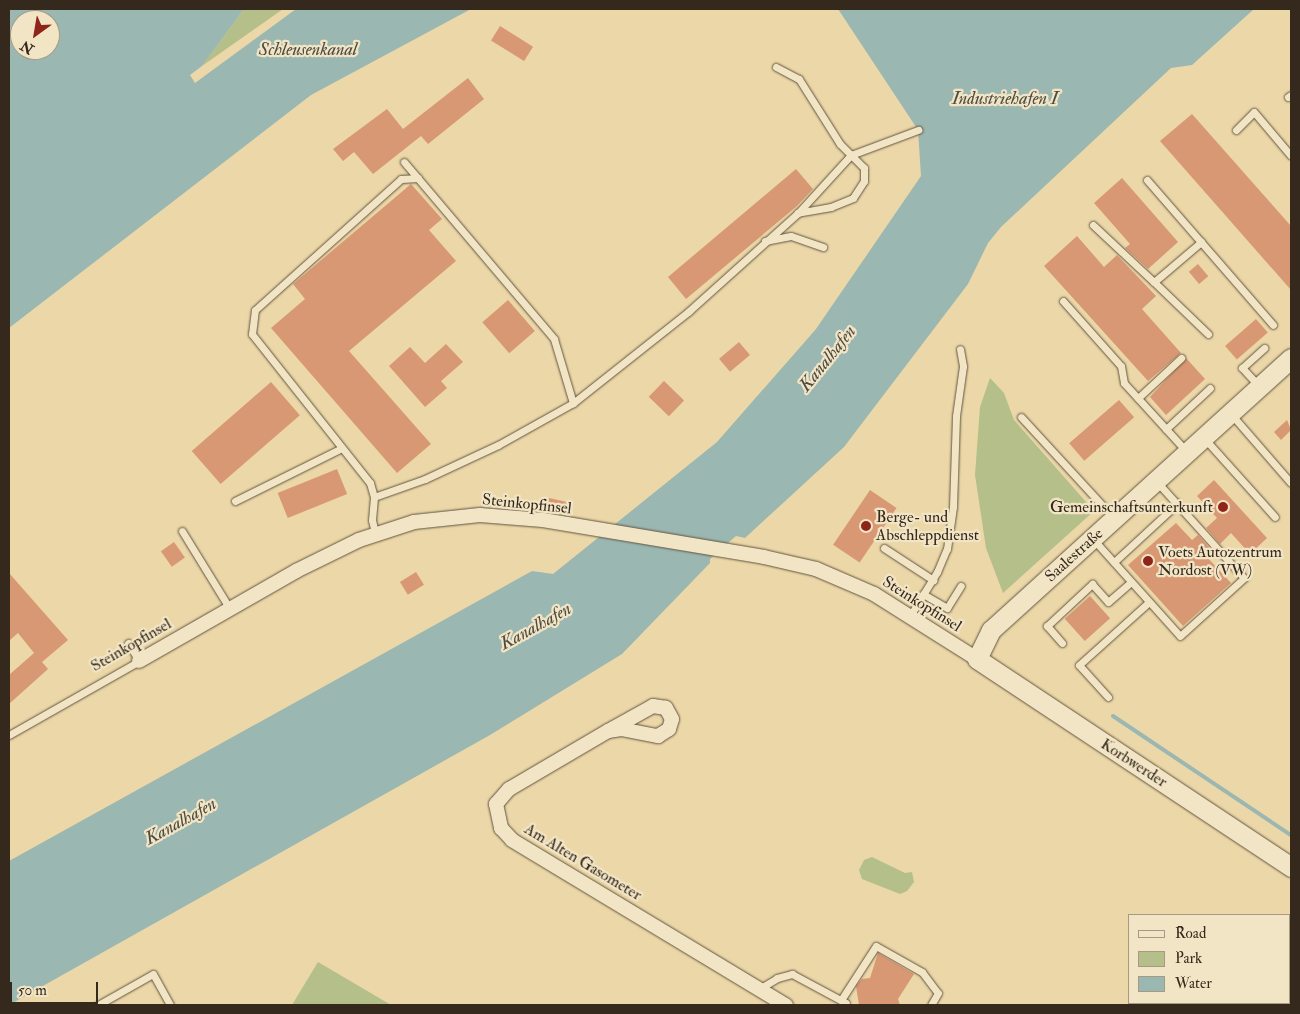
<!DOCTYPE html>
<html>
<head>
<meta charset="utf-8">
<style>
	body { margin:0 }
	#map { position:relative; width:1300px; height:1014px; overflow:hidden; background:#ebd7a7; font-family:"IM FELL Double Pica",serif }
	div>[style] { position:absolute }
	.green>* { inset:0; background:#b4bf89 }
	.water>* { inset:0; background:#9bb7b1 }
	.stream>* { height:4px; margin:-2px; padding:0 2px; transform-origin:2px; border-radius:2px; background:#9bb7b1 }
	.building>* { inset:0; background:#d99874; transform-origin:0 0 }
	.roads { filter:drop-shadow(0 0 1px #625440) drop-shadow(0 0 1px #625440) }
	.service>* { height:7px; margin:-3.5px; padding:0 3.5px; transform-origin:3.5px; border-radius:3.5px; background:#f2e5c6 }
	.minor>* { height:14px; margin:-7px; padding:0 7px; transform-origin:7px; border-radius:7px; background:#f2e5c6 }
	.secondary>* { height:19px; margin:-9.5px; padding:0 9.5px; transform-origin:9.5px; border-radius:9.5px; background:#f2e5c6 }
	.dots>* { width:14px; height:14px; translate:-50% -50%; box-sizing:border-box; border:2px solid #f2e5c6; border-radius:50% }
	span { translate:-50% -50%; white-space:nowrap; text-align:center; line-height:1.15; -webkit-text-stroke:4.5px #f2e5c6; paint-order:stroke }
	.street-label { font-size:16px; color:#35291d }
	.poi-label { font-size:16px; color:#35291d }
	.right { translate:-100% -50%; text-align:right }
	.left { translate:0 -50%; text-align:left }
	.water-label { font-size:18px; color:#4e4c42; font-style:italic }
	.frame { position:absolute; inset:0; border:10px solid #35291d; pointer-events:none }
	.legend { position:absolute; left:1128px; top:914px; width:162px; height:90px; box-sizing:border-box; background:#f2e5c6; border:1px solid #a69a82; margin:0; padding:6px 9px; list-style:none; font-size:15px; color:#35291d }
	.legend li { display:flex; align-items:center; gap:10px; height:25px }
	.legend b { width:25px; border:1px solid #a69a82 }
	.north { position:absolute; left:10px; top:10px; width:50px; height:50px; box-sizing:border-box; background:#f2e5c6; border:1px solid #a69a82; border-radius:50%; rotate:212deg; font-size:14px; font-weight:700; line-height:20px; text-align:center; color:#35291d }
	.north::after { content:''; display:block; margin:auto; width:18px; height:22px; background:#8f2418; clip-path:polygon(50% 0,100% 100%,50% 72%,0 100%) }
	.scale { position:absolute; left:10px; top:982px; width:88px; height:22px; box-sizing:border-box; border:2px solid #35291d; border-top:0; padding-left:6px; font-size:15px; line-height:18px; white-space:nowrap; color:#35291d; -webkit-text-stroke:4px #f2e5c6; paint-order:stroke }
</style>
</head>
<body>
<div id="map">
	<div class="green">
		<i style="clip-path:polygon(244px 9px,283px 9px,202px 66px)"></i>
		<i style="clip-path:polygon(990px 378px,1004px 393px,1014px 420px,1094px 511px,1003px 593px,986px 548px,975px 475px,980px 407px)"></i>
		<i style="clip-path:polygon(872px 857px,905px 873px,912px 872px,914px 882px,907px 891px,900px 894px,862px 879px,859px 870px,864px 860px)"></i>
		<i style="clip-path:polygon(318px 962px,391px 1005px,292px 1005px)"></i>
	</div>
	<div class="water">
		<i style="clip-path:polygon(evenodd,9px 9px,244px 9px,202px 66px,190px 75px,195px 83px,296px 9px,471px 9px,311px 95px,9px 328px,9px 9px,20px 20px,50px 20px,50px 50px,20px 50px,20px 20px)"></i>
		<i style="clip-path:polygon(838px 9px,1254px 9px,1192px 65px,1171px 68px,1001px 227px,988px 243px,968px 284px,844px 447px,745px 538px,736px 536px,710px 559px,710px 563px,622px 654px,490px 735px,9px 1005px,9px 861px,532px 571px,553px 574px,717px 442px,816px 329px,921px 176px,918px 130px)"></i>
	</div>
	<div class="stream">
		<i style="left:1113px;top:716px;width:214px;rotate:33.8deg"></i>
	</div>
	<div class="building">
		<i style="left:500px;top:26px;width:39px;height:17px;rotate:32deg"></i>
		<i style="clip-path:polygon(468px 78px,484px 99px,428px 144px,421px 136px,373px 174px,354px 152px,343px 161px,333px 149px,387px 109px,403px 129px)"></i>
		<i style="clip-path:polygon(1192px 114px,1291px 226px,1291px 290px,1160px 141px)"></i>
		<i style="clip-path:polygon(796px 169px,813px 189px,797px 206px,686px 299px,668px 277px)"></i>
		<i style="clip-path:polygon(1122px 178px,1178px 242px,1148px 269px,1125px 248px,1130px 244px,1094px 203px)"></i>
		<i style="clip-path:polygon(411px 184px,442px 219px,429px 230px,456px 261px,349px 351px,431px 444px,397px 473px,271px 328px,305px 299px,293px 284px)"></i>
		<i style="clip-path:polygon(1077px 236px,1104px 267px,1117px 255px,1156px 296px,1142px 309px,1181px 353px,1148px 381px,1044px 266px)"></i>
		<i style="left:1198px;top:264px;width:16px;height:12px;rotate:50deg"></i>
		<i style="left:508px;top:300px;width:41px;height:34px;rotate:49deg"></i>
		<i style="left:1256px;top:319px;width:18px;height:41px;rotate:49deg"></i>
		<i style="left:739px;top:342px;width:17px;height:26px;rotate:50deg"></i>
		<i style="clip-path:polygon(446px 344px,463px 362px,441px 381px,447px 388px,425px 407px,389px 366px,410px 347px,425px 363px)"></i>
		<i style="clip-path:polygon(1186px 358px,1205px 379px,1166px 415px,1150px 397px)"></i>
		<i style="left:664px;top:381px;width:28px;height:22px;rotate:44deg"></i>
		<i style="left:271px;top:382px;width:44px;height:105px;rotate:49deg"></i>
		<i style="left:1119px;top:400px;width:23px;height:66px;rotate:49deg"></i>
		<i style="clip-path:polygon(1287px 420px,1291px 430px,1281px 440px,1274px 432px)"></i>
		<i style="left:337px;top:469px;width:27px;height:64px;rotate:68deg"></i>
		<i style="clip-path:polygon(1214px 480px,1267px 538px,1250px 554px,1231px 533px,1220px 544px,1206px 528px,1217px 518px,1197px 496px)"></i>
		<i style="left:870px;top:490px;width:32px;height:66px;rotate:34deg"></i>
		<i style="clip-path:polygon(549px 498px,571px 503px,568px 512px,548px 506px)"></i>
		<i style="clip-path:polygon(1176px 523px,1192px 540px,1198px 535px,1212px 551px,1206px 556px,1231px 583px,1183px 626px,1128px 565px)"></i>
		<i style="left:174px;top:542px;width:19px;height:16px;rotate:55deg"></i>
		<i style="left:416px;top:572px;width:15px;height:19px;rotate:58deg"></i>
		<i style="clip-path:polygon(9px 573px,68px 640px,42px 662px,48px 669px,9px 704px,9px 675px,34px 653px,18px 633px,9px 641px)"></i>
		<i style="left:1090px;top:596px;width:30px;height:34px;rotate:48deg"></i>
		<i style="clip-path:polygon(878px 953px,914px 974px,898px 999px,900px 1005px,859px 1005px,856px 986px,862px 979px,870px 978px)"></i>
	</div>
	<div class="roads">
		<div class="service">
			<i style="left:776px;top:67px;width:26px;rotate:28deg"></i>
			<i style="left:799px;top:79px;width:77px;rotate:57.8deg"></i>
			<i style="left:840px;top:144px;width:34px;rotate:45deg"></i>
			<i style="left:864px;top:168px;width:13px;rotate:90deg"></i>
			<i style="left:864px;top:181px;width:20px;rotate:123deg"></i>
			<i style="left:853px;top:198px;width:24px;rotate:158deg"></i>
			<i style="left:831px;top:207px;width:34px;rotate:170deg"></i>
			<i style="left:1288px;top:97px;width:4px;rotate:-34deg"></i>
			<i style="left:1236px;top:130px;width:25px;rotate:-45deg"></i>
			<i style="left:1254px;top:112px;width:57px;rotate:49.9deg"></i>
			<i style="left:404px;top:162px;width:232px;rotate:49.7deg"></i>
			<i style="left:554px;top:339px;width:67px;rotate:73.5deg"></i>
			<i style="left:1147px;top:180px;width:192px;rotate:49deg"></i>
			<i style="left:1093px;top:225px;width:83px;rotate:43.1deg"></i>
			<i style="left:1154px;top:282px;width:62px;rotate:-40.4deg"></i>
			<i style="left:765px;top:241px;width:26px;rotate:-11deg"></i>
			<i style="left:791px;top:236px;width:34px;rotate:19deg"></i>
			<i style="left:1154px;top:282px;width:75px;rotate:43.9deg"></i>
			<i style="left:1063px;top:301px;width:87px;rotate:48.3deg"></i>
			<i style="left:1121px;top:366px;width:17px;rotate:80deg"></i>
			<i style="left:1124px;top:383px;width:93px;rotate:47.6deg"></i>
			<i style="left:1259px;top:386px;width:25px;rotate:-133deg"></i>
			<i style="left:1242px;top:368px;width:30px;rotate:-42deg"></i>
			<i style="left:1138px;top:398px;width:59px;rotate:-42.9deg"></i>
			<i style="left:1231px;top:414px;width:91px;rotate:49deg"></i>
			<i style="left:1021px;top:417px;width:137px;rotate:47.4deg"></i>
			<i style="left:1166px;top:429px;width:60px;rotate:-43deg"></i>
			<i style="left:1204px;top:438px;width:106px;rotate:48.1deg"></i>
			<i style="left:374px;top:497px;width:54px;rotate:-19.4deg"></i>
			<i style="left:425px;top:479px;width:81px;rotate:-25deg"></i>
			<i style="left:498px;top:445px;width:86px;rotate:-29.2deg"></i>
			<i style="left:573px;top:403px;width:148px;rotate:-38.4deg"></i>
			<i style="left:689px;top:311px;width:147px;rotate:-42deg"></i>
			<i style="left:798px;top:213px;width:79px;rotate:-47.6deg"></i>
			<i style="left:851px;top:155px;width:72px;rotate:-20.5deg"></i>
			<i style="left:235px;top:501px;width:119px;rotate:-26.4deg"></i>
			<i style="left:182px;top:531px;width:92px;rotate:58.4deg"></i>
			<i style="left:375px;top:533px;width:13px;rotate:-103deg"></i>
			<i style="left:372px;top:520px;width:23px;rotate:-85deg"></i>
			<i style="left:374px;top:497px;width:15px;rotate:-106deg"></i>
			<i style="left:370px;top:483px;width:190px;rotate:-128.4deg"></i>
			<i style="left:252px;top:334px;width:24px;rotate:-83deg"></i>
			<i style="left:255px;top:310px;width:196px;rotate:-41.9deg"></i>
			<i style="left:401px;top:179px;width:17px;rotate:-3deg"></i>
			<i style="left:1093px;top:539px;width:130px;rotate:48.1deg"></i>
			<i style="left:1180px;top:636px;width:86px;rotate:-42.2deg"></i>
			<i style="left:1244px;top:578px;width:131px;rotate:-132.2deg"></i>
			<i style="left:884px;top:548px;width:59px;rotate:33.1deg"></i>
			<i style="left:1114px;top:562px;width:87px;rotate:-42.7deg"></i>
			<i style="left:923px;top:594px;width:28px;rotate:30deg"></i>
			<i style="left:947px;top:608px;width:26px;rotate:-58deg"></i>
			<i style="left:910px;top:616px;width:52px;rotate:-58.5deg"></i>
			<i style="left:937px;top:572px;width:25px;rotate:-67deg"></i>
			<i style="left:947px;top:549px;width:42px;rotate:-81.9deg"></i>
			<i style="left:953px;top:507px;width:91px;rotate:-88.1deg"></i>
			<i style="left:956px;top:416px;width:50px;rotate:-82deg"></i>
			<i style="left:963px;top:366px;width:17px;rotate:-100deg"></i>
			<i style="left:1062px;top:643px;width:23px;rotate:-131deg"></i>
			<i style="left:1047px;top:626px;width:62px;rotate:-43deg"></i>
			<i style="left:1092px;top:584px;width:24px;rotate:48deg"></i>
			<i style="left:1108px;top:602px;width:30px;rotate:-41deg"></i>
			<i style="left:1108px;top:697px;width:43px;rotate:-132.2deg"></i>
			<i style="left:1079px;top:665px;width:94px;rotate:-42deg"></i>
			<i style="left:9px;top:735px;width:150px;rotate:-29.6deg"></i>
			<i style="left:139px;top:661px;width:21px;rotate:-121deg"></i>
			<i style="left:759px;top:989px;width:21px;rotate:-31deg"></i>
			<i style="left:777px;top:978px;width:16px;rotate:-15deg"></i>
			<i style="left:792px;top:974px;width:61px;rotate:28.2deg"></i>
			<i style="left:841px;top:1000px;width:64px;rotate:-57.1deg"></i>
			<i style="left:876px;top:946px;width:53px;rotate:29.5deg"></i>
			<i style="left:922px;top:972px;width:26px;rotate:53deg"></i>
			<i style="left:938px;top:993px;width:14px;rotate:120deg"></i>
			<i style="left:98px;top:1005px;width:63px;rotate:-29.4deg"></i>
			<i style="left:153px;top:974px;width:35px;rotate:61deg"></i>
		</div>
		<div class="minor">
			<i style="left:139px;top:661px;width:181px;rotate:-29.8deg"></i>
			<i style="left:296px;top:571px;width:70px;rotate:-26.2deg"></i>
			<i style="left:359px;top:540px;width:58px;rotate:-18.1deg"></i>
			<i style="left:414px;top:522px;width:66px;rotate:-6.1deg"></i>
			<i style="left:480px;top:515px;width:63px;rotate:4.5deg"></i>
			<i style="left:543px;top:520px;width:224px;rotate:9.5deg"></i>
			<i style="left:764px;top:557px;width:53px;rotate:13deg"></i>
			<i style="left:816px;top:569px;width:63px;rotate:23.3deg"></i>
			<i style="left:874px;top:594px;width:122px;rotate:32.3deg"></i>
			<i style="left:608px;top:731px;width:13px;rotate:-9deg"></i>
			<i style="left:621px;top:729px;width:38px;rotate:11deg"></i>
			<i style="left:658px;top:736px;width:13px;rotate:-32deg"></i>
			<i style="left:669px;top:729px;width:10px;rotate:-73deg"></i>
			<i style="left:672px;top:719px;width:13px;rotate:-119deg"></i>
			<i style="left:666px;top:708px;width:13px;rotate:-171deg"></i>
			<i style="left:653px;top:706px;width:51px;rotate:150.9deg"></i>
			<i style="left:608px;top:731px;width:115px;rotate:149.6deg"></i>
			<i style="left:509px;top:789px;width:20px;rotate:131deg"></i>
			<i style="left:496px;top:804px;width:25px;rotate:78deg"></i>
			<i style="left:501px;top:828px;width:16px;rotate:47deg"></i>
			<i style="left:512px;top:840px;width:320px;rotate:31.1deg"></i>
		</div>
		<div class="secondary">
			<i style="left:1291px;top:358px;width:405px;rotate:137.8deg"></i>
			<i style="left:991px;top:630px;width:32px;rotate:116deg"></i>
			<i style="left:977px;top:659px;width:377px;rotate:33.5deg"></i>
		</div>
	</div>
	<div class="dots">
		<i style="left:1223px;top:507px;background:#8f2418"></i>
		<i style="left:866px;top:526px;background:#8f2418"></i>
		<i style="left:1148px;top:561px;background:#8f2418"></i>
	</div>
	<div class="street-label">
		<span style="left:527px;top:504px;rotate:6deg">Steinkopfinsel</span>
		<span style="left:1074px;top:555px;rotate:-42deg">Saalestraße</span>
		<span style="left:922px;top:604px;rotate:32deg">Steinkopfinsel</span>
		<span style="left:131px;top:645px;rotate:-30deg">Steinkopfinsel</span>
		<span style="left:1134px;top:763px;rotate:33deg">Korbwerder</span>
		<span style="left:583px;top:862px;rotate:31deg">Am Alten Gasometer</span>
	</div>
	<div class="poi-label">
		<span class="right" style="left:1213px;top:507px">Gemeinschaftsunterkunft</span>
		<span class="left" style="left:876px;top:526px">Berge- und<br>Abschleppdienst</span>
		<span class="left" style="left:1158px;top:561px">Voets Autozentrum<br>Nordost (VW)</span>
	</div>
	<div class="water-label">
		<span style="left:308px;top:50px">Schleusenkanal</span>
		<span style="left:1005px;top:99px">Industriehafen I</span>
		<span style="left:828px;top:359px;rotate:-51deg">Kanalhafen</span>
		<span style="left:536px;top:627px;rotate:-29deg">Kanalhafen</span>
		<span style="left:181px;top:822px;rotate:-29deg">Kanalhafen</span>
	</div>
	<div class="frame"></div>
	<ul class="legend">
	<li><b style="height:6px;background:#f2e5c6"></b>Road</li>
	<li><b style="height:14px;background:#b4bf89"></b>Park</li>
	<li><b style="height:14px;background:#9bb7b1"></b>Water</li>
	</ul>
	<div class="north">N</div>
	<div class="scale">50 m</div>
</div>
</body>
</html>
